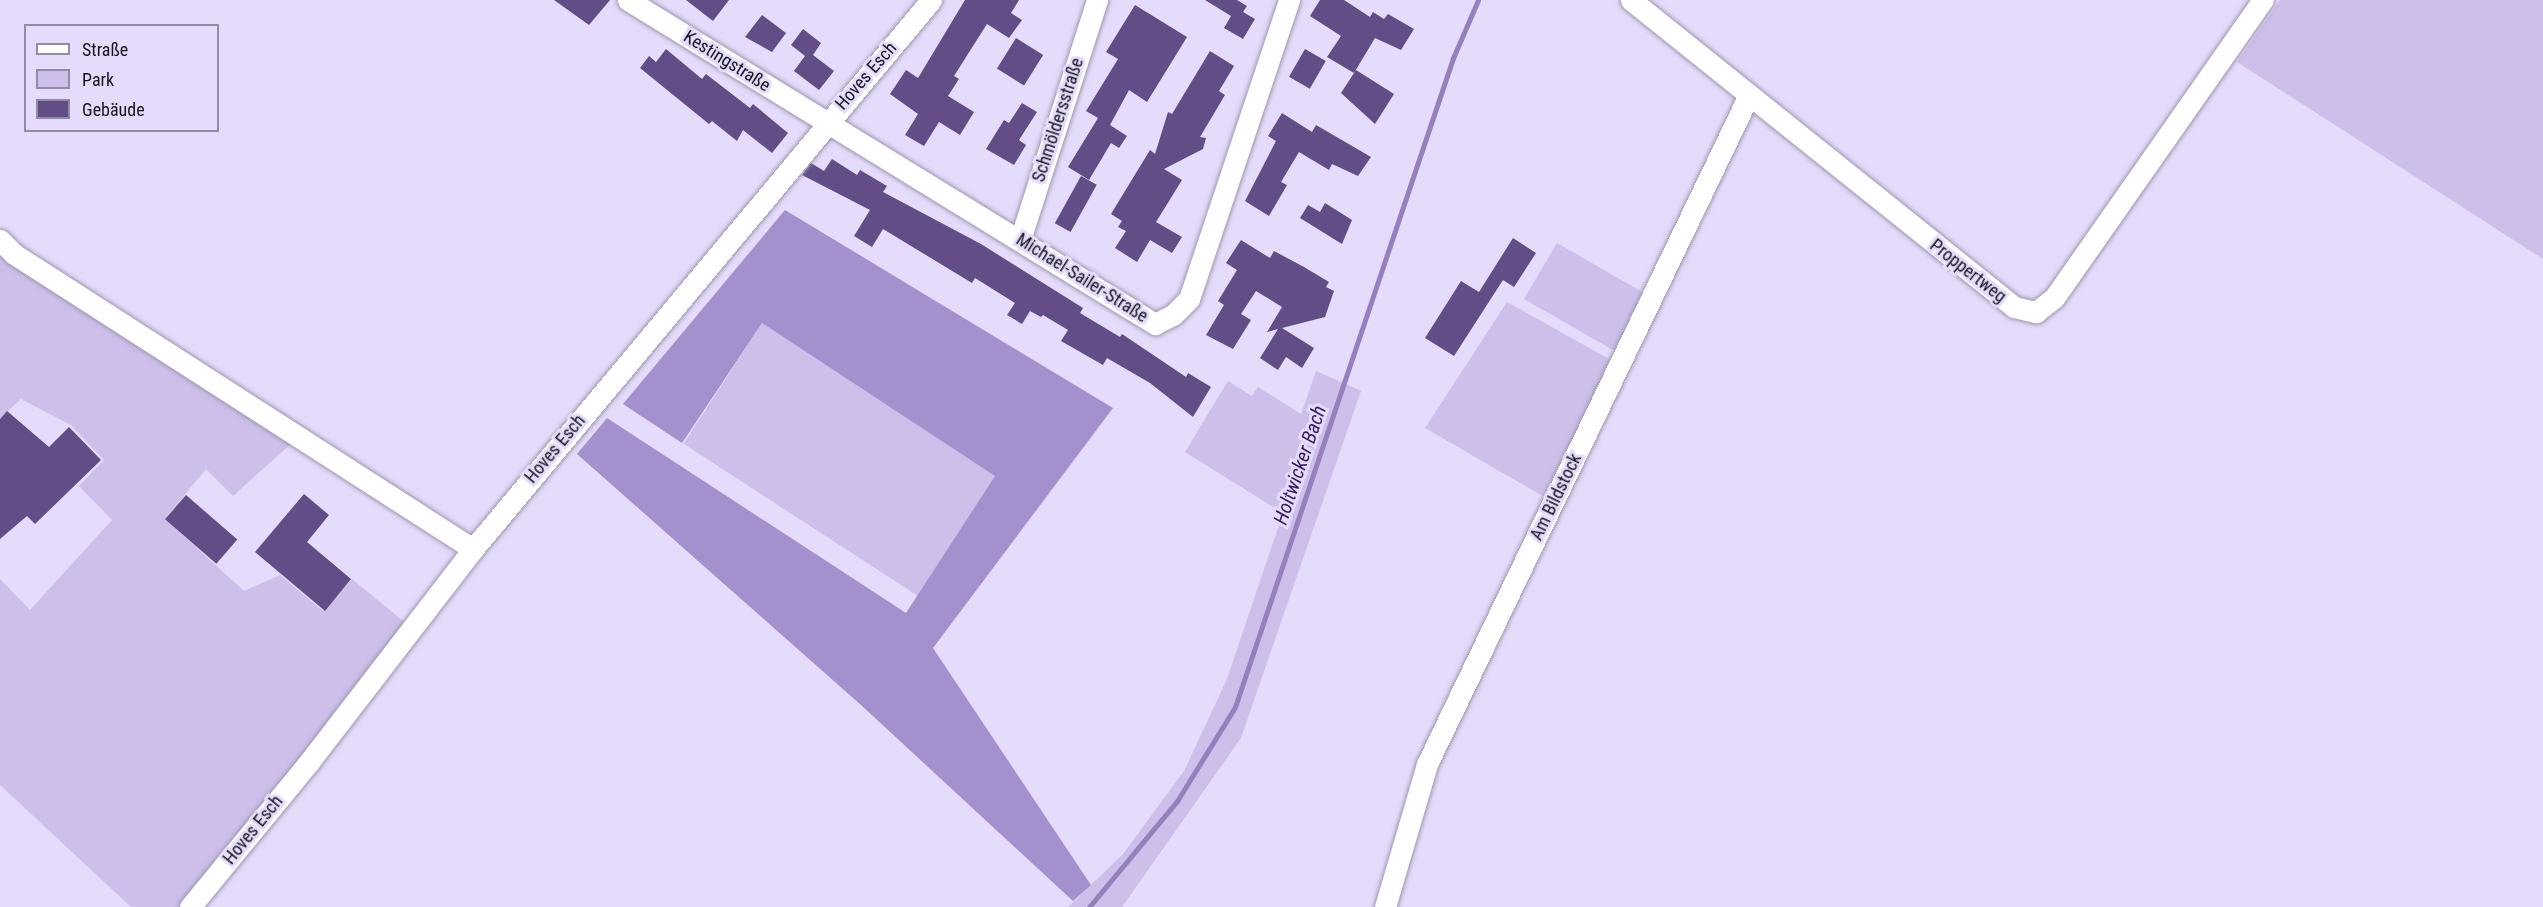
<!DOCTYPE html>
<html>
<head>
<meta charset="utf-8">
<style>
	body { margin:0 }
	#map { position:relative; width:2543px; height:907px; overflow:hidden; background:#e5dbfa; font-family:"Roboto Condensed",sans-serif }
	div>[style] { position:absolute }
	.green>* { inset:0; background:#cdbfe9; transform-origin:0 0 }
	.forest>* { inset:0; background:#a590ce }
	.stream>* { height:5px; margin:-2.5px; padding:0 2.5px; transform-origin:2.5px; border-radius:2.5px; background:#9580bd }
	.building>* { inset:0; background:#624d86; transform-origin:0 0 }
	.roads { filter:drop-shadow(0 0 2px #9f96b3) drop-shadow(0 0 2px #9f96b3) }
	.street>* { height:21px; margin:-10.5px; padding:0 10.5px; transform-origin:10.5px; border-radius:10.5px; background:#fff }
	span { translate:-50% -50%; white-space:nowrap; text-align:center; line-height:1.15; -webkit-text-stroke:6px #e5dbfa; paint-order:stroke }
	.street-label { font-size:18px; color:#16131d }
	.water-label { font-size:20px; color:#381760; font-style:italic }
	.legend { position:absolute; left:24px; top:24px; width:195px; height:108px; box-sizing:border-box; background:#e5dbfa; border:2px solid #928ba2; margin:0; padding:8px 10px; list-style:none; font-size:18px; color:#16131d }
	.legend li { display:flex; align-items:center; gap:12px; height:30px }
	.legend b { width:30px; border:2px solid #928ba2 }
</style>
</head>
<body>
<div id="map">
	<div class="green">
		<i style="clip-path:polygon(2280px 0,2543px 0,2543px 259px,2237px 62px)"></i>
		<i style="clip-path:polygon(1557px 243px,1644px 293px,1625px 348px,1613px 350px,1524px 299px)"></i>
		<i style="clip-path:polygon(0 247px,293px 442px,233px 496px,206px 469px,165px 519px,244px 591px,280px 575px,323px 611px,352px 579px,407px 624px,182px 907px,131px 907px,0 785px,0 579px,30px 610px,112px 520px,79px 486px,104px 460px,71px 425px,21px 399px,0 418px)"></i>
		<i style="clip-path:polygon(1507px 302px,1611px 360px,1551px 501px,1425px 428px)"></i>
		<i style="left:762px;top:323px;width:279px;height:144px;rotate:33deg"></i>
		<i style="clip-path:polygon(1316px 371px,1361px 391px,1241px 738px,1122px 907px,1068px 907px,1123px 854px,1184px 771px,1227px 679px,1283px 513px,1185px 452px,1228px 381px,1252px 396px,1258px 387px,1301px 414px)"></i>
	</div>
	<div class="forest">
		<i style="clip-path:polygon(785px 210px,1113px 408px,933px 648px,1091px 885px,1073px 901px,861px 705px,577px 454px,607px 418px,906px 613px,995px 476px,762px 323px,682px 443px,623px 404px)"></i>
	</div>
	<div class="stream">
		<i style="left:1089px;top:907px;width:138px;rotate:-50.3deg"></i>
		<i style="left:1177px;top:801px;width:110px;rotate:-58.3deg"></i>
		<i style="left:1235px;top:707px;width:685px;rotate:-71.43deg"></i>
		<i style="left:1453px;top:58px;width:63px;rotate:-66.7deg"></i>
	</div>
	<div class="building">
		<i style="clip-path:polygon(554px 0,610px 0,589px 25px)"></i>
		<i style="clip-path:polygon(686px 0,729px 0,713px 21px)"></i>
		<i style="clip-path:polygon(965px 0,1019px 0,1011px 13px,1022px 20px,1009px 38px,987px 24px,954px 76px,959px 79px,948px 96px,974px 112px,960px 135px,939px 122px,924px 146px,905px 135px,918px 114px,890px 94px,906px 70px,918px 78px)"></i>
		<i style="clip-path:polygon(1205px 0,1237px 0,1247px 6px,1243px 12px,1255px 19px,1243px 39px,1224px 28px,1231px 16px)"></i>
		<i style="clip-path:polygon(1320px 0,1344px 0,1370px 17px,1373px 12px,1384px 19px,1388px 14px,1414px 29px,1401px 50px,1375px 38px,1354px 73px,1327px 57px,1341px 36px,1310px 16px)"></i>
		<i style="clip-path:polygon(1135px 5px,1187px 37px,1147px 102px,1129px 90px,1110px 125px,1127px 136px,1119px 148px,1111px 143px,1089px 180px,1068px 167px,1098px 118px,1086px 111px,1118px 59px,1106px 52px)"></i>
		<i style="clip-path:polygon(762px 15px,786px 33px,772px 52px,745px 37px)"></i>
		<i style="clip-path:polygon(803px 29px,821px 43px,813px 55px,834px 71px,819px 90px,794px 71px,805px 56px,791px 45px)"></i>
		<i style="left:1016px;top:38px;width:32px;height:36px;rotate:32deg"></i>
		<i style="clip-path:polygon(666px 49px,702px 79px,706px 74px,750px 108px,753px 104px,788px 133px,772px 153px,743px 130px,737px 141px,712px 121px,709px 124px,640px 68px,649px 56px,656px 62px)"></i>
		<i style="left:1305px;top:49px;width:24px;height:32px;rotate:30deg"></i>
		<i style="clip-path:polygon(1210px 51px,1234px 66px,1219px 91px,1225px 95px,1200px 137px,1206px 138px,1203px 149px,1164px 169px,1182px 180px,1156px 222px,1182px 237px,1172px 253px,1150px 240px,1137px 262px,1115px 248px,1126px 231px,1118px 227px,1122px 221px,1111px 214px,1150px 150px,1155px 154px,1168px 112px,1172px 114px)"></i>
		<i style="clip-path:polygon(1356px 70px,1394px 94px,1375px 124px,1341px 93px)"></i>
		<i style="clip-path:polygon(1022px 103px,1037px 112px,1019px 140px,1026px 145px,1014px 165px,986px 149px,1004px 120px,1009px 123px)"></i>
		<i style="clip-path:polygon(1282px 113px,1312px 132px,1316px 125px,1371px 157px,1358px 176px,1332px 164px,1329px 170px,1299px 152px,1281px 182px,1287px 185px,1269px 216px,1245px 201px,1276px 141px,1268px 136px)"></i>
		<i style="clip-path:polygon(832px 159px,857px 175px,860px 170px,887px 186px,883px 192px,981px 244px,1083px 308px,1080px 313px,1120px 337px,1122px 334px,1186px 377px,1188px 373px,1211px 387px,1193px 417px,1150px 383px,1107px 358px,1103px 365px,1061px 341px,1068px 330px,1043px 315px,1041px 317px,1030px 311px,1022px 324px,1007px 315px,1015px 303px,975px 278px,972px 283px,883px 229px,872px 247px,854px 236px,870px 210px,802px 175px,811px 163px,824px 171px)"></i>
		<i style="left:1081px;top:176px;width:18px;height:54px;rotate:29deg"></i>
		<i style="clip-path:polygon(1325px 203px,1352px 220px,1342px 244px,1300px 218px,1308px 205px,1320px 212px)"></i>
		<i style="clip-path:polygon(1513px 238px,1536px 253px,1514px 287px,1503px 280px,1454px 356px,1425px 338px,1461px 281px,1479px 292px)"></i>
		<i style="clip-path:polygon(1241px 240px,1270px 258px,1274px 251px,1304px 267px,1329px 282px,1326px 287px,1334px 291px,1325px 317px,1282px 328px,1314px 348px,1302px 368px,1286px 357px,1278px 370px,1260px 358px,1278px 329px,1267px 332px,1282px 307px,1256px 291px,1241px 314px,1251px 320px,1233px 349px,1206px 335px,1224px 305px,1218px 301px,1237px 270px,1226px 263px)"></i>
		<i style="clip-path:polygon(7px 411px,49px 447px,69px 427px,101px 460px,35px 524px,27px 516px,0 539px,0 419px)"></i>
		<i style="clip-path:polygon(304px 494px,329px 515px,307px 542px,351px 579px,325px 611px,255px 552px)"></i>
		<i style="left:186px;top:495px;width:68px;height:32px;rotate:41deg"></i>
	</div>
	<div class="roads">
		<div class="street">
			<i style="left:628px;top:0;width:619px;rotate:31.58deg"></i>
			<i style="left:1155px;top:324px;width:20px;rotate:-27deg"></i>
			<i style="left:1173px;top:315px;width:23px;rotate:-45deg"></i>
			<i style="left:1189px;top:299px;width:315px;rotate:-71.5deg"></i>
			<i style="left:1631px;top:0;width:491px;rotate:38.7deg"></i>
			<i style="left:2014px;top:307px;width:23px;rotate:13deg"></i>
			<i style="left:2036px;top:312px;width:23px;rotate:-38deg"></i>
			<i style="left:2054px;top:298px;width:364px;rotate:-55deg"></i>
			<i style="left:0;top:240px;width:20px;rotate:45deg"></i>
			<i style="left:14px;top:254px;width:546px;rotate:32.73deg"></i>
			<i style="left:1020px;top:240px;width:252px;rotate:-72.2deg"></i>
			<i style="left:190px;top:907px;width:188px;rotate:-50.6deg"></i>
			<i style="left:309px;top:762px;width:269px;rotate:-52.4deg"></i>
			<i style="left:473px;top:549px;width:715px;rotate:-50.16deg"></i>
			<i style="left:1385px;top:907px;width:149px;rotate:-73.6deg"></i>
			<i style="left:1427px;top:764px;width:740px;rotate:-64.3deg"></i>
		</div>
	</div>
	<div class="street-label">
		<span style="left:727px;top:61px;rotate:32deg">Kestingstraße</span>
		<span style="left:866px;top:76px;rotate:-49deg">Hoves Esch</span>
		<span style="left:1058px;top:120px;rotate:-72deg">Schmöldersstraße</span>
		<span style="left:1968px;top:271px;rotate:38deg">Proppertweg</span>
		<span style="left:1082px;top:278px;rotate:32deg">Michael-Sailer-Straße</span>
		<span style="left:555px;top:449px;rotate:-50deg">Hoves Esch</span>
		<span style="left:1556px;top:497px;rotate:-64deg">Am Bildstock</span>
		<span style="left:253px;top:830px;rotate:-51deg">Hoves Esch</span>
	</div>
	<div class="water-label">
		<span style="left:1300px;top:465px;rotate:-71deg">Holtwicker Bach</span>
	</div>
	<ul class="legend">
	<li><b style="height:8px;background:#fff"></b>Straße</li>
	<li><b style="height:16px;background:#cdbfe9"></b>Park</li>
	<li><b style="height:16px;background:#624d86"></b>Gebäude</li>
	</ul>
</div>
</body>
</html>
